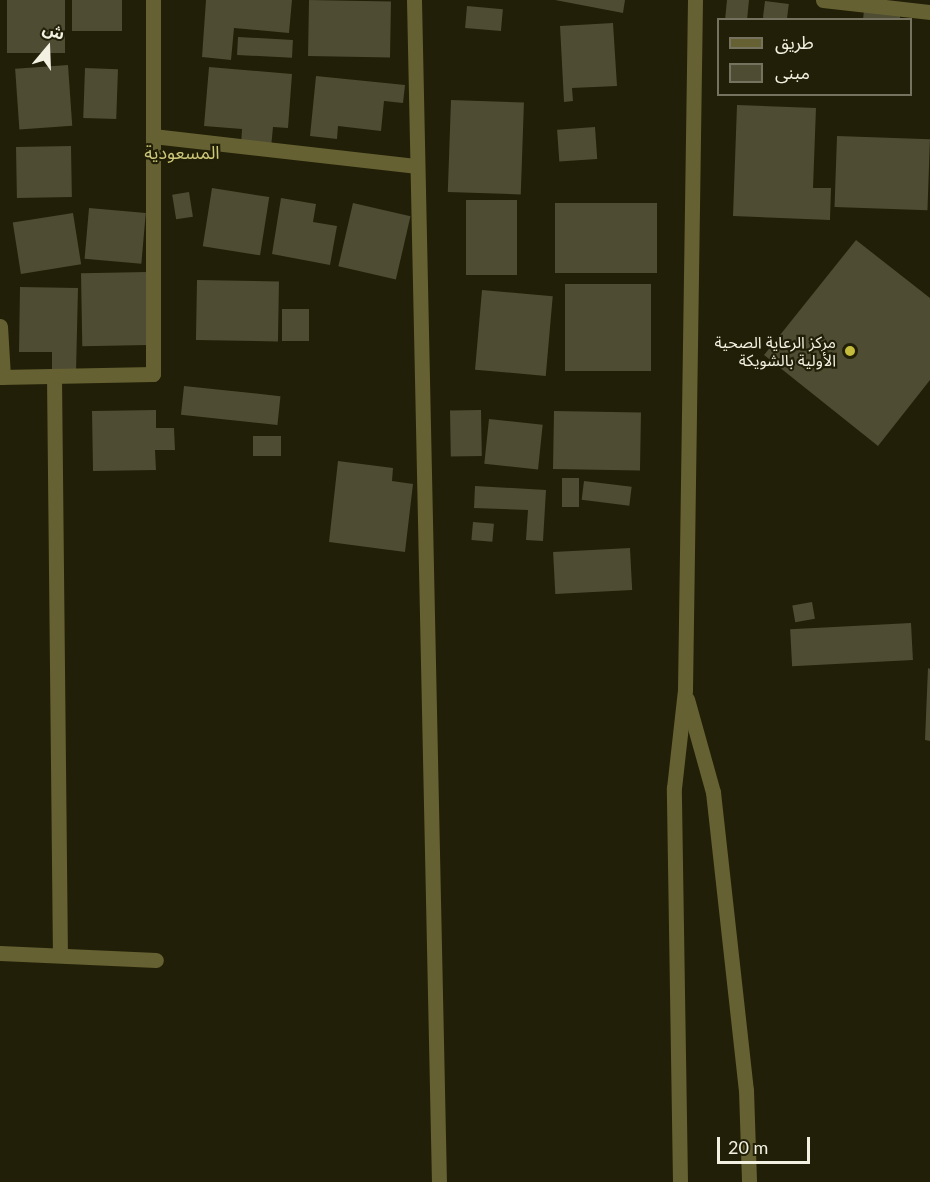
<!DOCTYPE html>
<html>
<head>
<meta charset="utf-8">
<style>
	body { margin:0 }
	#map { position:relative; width:930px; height:1182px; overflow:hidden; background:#211f07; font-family:Lato,"Noto Sans Arabic",sans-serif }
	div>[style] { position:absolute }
	.building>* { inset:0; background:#4e4c33; transform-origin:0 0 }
	.minor>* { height:15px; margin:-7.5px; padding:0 7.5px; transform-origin:7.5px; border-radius:7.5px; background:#656132 }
	.tertiary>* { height:15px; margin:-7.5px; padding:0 7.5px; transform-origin:7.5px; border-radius:7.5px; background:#656132 }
	.dots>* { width:16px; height:16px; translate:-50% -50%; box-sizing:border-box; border:3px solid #211f07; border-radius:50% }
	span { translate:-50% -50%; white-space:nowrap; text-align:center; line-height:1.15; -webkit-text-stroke:4.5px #211f07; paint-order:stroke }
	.poi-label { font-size:16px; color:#f2f1e2 }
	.right { translate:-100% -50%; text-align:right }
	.neighbourhood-label { font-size:18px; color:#cec87a }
	.legend { position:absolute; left:717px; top:18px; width:195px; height:78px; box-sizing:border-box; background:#211f07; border:2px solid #75735f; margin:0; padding:8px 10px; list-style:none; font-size:18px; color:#f2f1e2 }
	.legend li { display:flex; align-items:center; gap:12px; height:30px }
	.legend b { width:30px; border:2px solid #75735f }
	.north { position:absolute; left:18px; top:18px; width:60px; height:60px; -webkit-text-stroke:4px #211f07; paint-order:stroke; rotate:19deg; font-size:16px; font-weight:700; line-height:24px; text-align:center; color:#f2f1e2 }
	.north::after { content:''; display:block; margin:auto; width:21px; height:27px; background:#f2f1e2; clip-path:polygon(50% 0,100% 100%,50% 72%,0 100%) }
	.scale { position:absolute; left:717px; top:1137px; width:93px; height:27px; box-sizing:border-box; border:3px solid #f2f1e2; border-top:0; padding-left:8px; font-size:18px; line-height:21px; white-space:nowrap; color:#f2f1e2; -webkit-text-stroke:4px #211f07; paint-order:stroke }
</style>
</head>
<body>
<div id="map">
	<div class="building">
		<i style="left:7px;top:0;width:58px;height:53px"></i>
		<i style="left:72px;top:0;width:50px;height:31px"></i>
		<i style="clip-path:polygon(206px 0,292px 0,289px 33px,234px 28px,231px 60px,202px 57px)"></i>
		<i style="left:309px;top:0;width:82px;height:56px;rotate:1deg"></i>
		<i style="clip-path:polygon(555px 0,625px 0,623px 13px)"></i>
		<i style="clip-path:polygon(727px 0,749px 0,747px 20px,725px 20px)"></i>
		<i style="left:765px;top:1px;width:24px;height:17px;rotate:7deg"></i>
		<i style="left:467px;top:6px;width:36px;height:22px;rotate:5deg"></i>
		<i style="clip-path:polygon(864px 10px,900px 12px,900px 20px,863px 20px)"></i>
		<i style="clip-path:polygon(613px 23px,617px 86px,572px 88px,573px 101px,564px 102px,560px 26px)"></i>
		<i style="left:238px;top:37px;width:55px;height:18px;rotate:3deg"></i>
		<i style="left:68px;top:65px;width:61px;height:53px;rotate:86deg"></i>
		<i style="clip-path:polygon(209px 67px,292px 74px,288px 128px,273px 127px,271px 148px,241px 146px,242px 129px,204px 126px)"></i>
		<i style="left:85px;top:68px;width:33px;height:50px;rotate:2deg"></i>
		<i style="clip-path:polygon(316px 76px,405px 85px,403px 103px,384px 101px,381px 131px,338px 126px,337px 139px,310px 136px)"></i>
		<i style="left:451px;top:100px;width:73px;height:92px;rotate:2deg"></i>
		<i style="clip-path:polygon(737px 105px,816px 108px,813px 188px,831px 188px,830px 220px,733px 216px)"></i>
		<i style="left:595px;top:127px;width:32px;height:38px;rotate:86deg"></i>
		<i style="left:837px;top:136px;width:93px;height:71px;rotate:2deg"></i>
		<i style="left:71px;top:146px;width:51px;height:55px;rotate:89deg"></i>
		<i style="left:212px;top:188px;width:58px;height:59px;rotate:9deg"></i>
		<i style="left:189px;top:192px;width:25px;height:17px;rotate:81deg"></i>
		<i style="clip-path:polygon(281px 198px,316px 204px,313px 222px,337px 226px,330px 265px,272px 254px)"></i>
		<i style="left:466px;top:200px;width:51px;height:75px"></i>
		<i style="left:353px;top:203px;width:59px;height:65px;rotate:13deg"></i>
		<i style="left:555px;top:203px;width:102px;height:70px"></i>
		<i style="left:89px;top:208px;width:57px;height:51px;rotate:5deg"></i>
		<i style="left:73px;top:213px;width:52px;height:61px;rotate:81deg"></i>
		<i style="clip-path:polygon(856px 240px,930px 298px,930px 380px,878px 446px,764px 355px)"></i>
		<i style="left:147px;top:272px;width:73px;height:66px;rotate:89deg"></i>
		<i style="left:197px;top:280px;width:82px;height:60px;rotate:1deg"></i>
		<i style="left:565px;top:284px;width:86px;height:87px"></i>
		<i style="clip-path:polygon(20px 287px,78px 288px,76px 372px,52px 372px,52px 352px,19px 352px)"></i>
		<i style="left:482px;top:290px;width:71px;height:80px;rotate:5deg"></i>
		<i style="left:309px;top:309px;width:32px;height:27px;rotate:90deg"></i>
		<i style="left:184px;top:386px;width:97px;height:29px;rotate:6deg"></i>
		<i style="clip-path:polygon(156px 410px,156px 428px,174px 428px,175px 450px,155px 450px,156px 470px,93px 471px,92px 411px)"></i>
		<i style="left:481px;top:410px;width:46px;height:31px;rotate:89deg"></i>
		<i style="left:554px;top:411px;width:87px;height:58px;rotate:1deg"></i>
		<i style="left:489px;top:419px;width:54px;height:45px;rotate:6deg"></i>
		<i style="left:253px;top:436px;width:28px;height:20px"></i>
		<i style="clip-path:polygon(338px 461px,393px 468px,392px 481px,413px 484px,405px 552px,329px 542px)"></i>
		<i style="left:562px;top:478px;width:17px;height:29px"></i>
		<i style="left:584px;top:481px;width:48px;height:19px;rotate:7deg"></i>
		<i style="clip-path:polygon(475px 486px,546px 490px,543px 541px,526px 540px,528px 510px,474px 508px)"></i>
		<i style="left:473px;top:522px;width:21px;height:18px;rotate:5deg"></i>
		<i style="left:630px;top:548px;width:42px;height:77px;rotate:87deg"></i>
		<i style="left:812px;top:602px;width:17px;height:20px;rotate:80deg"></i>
		<i style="left:911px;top:623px;width:37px;height:121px;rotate:87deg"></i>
		<i style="clip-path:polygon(928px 668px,930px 669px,930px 741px,925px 740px)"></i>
	</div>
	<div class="minor">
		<i style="left:414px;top:0;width:1182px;rotate:88.79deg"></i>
		<i style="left:823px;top:0;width:108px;rotate:6.4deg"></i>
		<i style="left:153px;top:136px;width:264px;rotate:6.5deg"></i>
		<i style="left:0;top:326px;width:51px;rotate:86.6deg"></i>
		<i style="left:54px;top:376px;width:578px;rotate:89.41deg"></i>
		<i style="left:0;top:377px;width:153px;rotate:-1.1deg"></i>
		<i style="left:153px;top:374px;width:374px;rotate:-90deg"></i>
		<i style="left:0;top:953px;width:156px;rotate:2.6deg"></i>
	</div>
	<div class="tertiary">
		<i style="left:687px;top:699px;width:97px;rotate:74.4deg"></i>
		<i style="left:713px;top:792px;width:300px;rotate:83.7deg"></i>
		<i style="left:746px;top:1090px;width:92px;rotate:88.1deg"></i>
		<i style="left:680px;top:1182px;width:394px;rotate:-90.9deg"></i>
		<i style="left:674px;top:788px;width:99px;rotate:-83.6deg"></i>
		<i style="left:685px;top:690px;width:690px;rotate:-89.17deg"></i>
	</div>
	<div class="dots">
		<i style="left:850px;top:351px;background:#c6bc3c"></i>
	</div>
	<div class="poi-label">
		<span class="right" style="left:836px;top:351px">مركز الرعاية الصحية<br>الأولية بالشويكة</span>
	</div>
	<div class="neighbourhood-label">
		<span style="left:182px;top:152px">المسعودية</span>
	</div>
	<ul class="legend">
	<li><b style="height:8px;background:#656132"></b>طريق</li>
	<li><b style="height:16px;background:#4e4c33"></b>مبنى</li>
	</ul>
	<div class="north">ش</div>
	<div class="scale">20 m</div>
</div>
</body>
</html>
